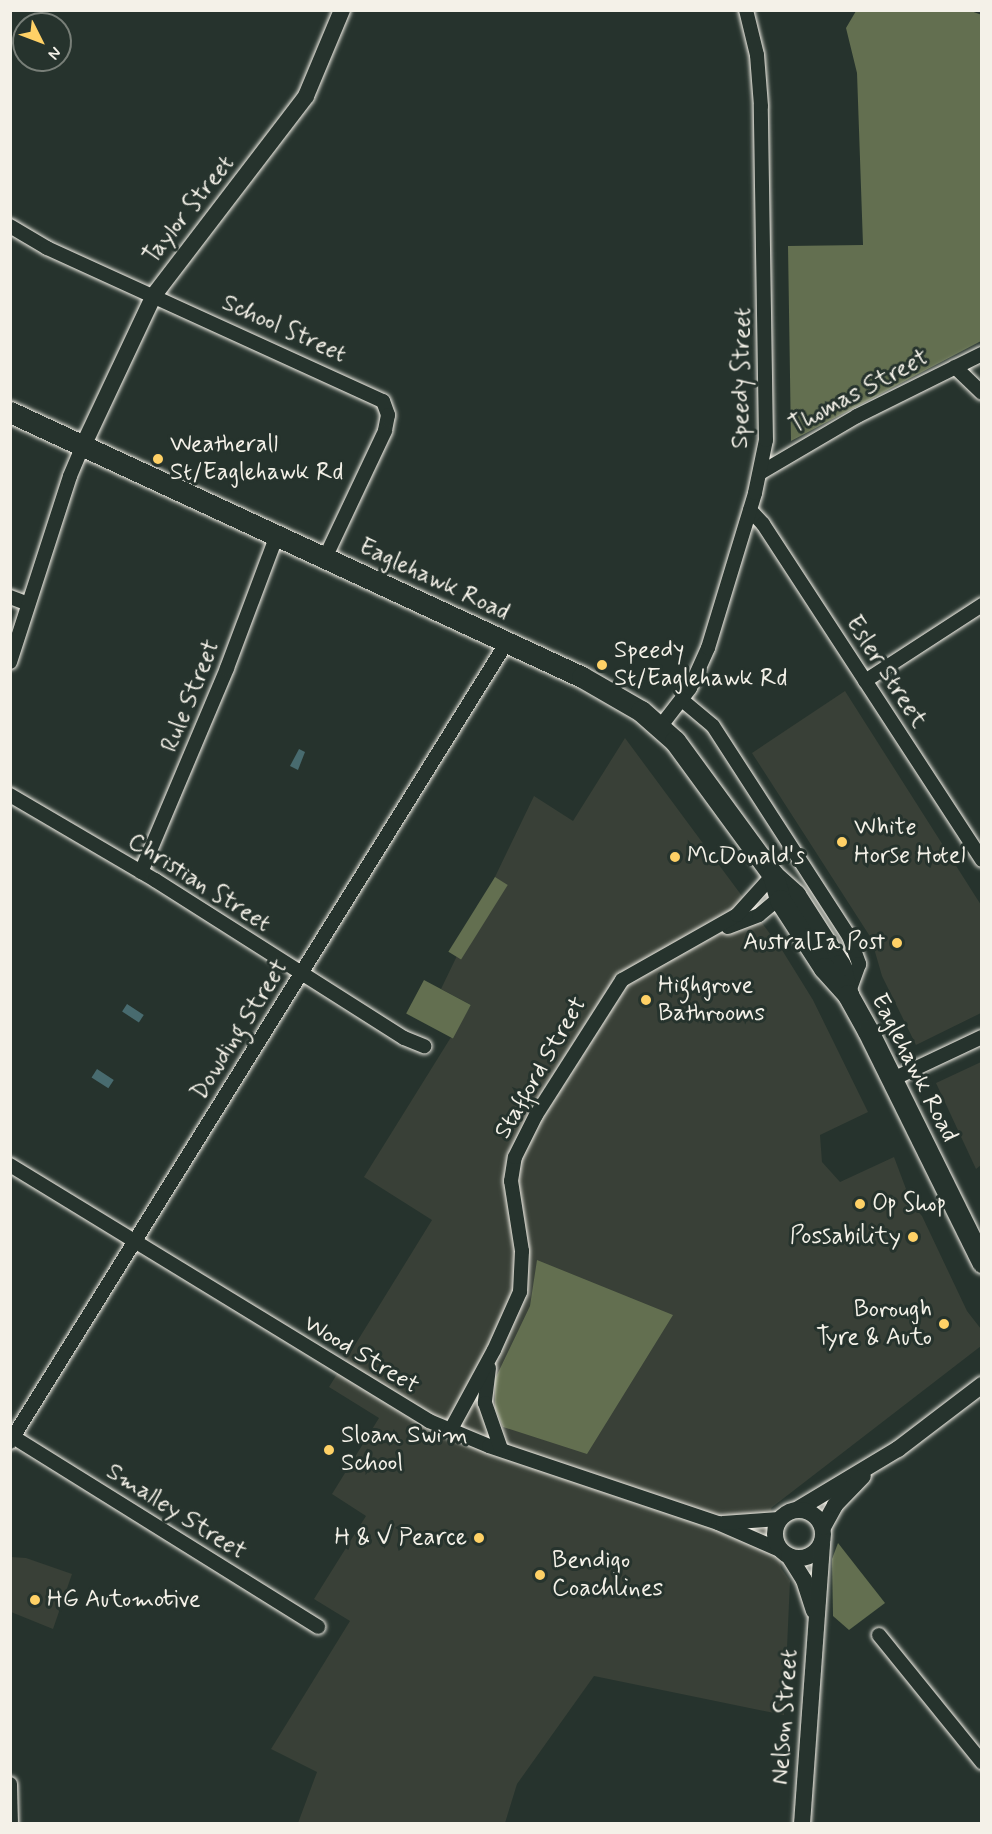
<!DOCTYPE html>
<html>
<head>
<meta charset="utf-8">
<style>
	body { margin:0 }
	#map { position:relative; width:992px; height:1834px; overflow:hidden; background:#26332d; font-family:Mynerve,sans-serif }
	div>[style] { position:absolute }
	.built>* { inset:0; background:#394037 }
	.green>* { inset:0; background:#636f50; transform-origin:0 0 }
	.water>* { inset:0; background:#486b6f; transform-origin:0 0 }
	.roads { filter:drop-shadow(0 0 2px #f4f1e8) drop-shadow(0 0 2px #f4f1e8) }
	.minor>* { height:14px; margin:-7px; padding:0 7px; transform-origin:7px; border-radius:7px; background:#26332d }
	.tertiary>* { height:16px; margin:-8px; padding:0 8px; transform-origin:8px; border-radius:8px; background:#26332d }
	.tertiary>.ring { margin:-8px; padding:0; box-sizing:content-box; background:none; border:16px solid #26332d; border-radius:50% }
	.primary>* { height:21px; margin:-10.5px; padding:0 10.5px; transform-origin:10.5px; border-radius:10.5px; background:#26332d }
	.dots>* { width:16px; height:16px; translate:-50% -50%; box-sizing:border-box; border:3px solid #26332d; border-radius:50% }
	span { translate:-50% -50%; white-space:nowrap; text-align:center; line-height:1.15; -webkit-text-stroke:6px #26332d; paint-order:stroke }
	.street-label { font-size:24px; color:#f4f1e8 }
	.poi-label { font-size:24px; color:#f4f1e8 }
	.left { translate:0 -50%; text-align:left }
	.right { translate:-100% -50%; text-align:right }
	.frame { position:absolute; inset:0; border:12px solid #f4f1e8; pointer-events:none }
	.north { position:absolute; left:12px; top:12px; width:60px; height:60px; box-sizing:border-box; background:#26332d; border:2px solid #787f78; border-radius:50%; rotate:132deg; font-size:16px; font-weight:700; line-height:24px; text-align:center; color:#f4f1e8 }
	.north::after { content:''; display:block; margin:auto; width:21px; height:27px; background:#ffd166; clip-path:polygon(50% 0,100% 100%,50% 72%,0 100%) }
</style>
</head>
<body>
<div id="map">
	<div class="built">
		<i style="clip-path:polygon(845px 691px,981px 905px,981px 1013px,916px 1045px,882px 976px,871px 938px,752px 753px)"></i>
		<i style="clip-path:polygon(625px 738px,782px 950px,813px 1000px,868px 1112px,820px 1135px,822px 1162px,840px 1182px,894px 1157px,912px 1205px,922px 1216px,967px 1311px,981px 1329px,981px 1346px,771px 1508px,781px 1568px,790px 1581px,784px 1715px,594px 1676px,517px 1784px,505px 1823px,298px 1823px,317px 1772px,271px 1749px,350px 1621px,314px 1599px,366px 1516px,332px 1494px,379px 1418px,329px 1387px,432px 1220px,364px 1177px,471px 1005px,441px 989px,534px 796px,573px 821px)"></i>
		<i style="clip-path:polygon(981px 1062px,981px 1165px,976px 1169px,936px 1083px)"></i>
		<i style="clip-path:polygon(11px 1557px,26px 1558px,72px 1574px,53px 1629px,11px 1612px)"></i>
	</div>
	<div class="green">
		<i style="clip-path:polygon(968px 10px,982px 15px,981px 341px,791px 441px,788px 246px,863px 245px,857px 73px,846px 28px,856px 11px)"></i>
		<i style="left:495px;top:877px;width:15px;height:88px;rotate:32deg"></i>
		<i style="left:424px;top:980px;width:53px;height:38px;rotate:28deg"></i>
		<i style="clip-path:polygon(537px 1260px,673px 1315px,587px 1454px,503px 1427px,495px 1408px,495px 1379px,530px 1306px)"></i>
		<i style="clip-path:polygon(838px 1543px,885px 1603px,849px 1630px,833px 1616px,832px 1559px)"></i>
	</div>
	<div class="water">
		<i style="clip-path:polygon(299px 749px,305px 752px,298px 770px,290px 766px)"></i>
		<i style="left:127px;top:1004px;width:20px;height:9px;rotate:33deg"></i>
		<i style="left:97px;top:1069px;width:20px;height:10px;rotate:33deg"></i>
	</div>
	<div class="roads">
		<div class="minor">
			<i style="left:10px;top:226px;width:43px;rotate:30.7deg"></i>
			<i style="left:47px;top:248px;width:369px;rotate:24.5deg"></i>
			<i style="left:383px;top:401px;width:15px;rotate:70deg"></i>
			<i style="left:388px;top:415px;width:16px;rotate:101deg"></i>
			<i style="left:385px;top:431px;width:140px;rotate:115.3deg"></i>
			<i style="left:955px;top:367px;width:37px;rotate:44deg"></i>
			<i style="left:760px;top:473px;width:113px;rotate:-30.4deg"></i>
			<i style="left:857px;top:416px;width:140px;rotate:-26.4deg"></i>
			<i style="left:750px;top:510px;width:19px;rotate:47deg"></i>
			<i style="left:763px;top:524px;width:401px;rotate:56.9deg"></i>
			<i style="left:10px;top:597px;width:19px;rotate:21deg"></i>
			<i style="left:10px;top:662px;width:195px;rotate:-72.1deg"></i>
			<i style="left:70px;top:476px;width:33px;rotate:-67deg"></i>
			<i style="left:865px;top:681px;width:140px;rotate:-33deg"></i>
			<i style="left:682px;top:700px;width:40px;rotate:40deg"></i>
			<i style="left:713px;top:726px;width:250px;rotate:57.1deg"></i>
			<i style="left:849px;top:936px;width:30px;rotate:70deg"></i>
			<i style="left:859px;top:964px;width:33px;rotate:110deg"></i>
			<i style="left:660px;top:727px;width:49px;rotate:-52.4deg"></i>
			<i style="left:690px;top:688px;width:44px;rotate:-65.8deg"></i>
			<i style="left:708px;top:648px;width:162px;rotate:-73.1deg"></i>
			<i style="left:755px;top:493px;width:54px;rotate:-78.3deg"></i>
			<i style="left:766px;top:440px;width:334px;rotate:-90.9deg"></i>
			<i style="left:761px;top:106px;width:51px;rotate:-94.5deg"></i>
			<i style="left:757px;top:55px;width:46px;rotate:-103.7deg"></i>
			<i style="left:10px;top:795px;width:168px;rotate:30.4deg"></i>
			<i style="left:155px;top:880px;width:295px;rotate:32.4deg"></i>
			<i style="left:404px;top:1038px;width:22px;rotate:22deg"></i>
			<i style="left:141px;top:872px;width:221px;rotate:-67.1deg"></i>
			<i style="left:227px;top:668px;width:142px;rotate:-69.4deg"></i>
			<i style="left:728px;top:927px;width:33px;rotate:-21deg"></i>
			<i style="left:759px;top:915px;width:31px;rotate:-40deg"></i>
			<i style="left:893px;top:1079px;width:98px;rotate:-25.3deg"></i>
			<i style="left:10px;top:1165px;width:491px;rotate:31.4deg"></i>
			<i style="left:429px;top:1421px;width:65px;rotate:22.6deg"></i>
			<i style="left:489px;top:1446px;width:242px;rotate:18.6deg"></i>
			<i style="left:718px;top:1523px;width:70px;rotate:23.6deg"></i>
			<i style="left:489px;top:1368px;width:35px;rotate:97deg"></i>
			<i style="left:485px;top:1403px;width:49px;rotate:70.8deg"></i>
			<i style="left:450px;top:1431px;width:92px;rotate:-61.5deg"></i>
			<i style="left:494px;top:1350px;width:64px;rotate:-65.9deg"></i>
			<i style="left:520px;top:1292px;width:41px;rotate:-87.2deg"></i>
			<i style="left:522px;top:1251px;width:71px;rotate:-98.9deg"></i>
			<i style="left:511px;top:1181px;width:24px;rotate:-81deg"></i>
			<i style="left:515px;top:1157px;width:47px;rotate:-63.4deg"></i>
			<i style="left:536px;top:1115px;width:160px;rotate:-57.5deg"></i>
			<i style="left:622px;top:980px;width:132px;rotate:-29.5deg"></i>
			<i style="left:737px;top:915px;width:54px;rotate:-48deg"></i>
			<i style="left:10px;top:1435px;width:363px;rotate:31.9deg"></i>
			<i style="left:10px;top:1442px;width:942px;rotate:-58.15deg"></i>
			<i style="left:723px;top:1523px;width:56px;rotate:-4.1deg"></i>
			<i style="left:879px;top:1635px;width:164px;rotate:51deg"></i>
			<i style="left:10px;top:1784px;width:40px;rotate:88.6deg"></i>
		</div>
		<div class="tertiary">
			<i style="left:83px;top:446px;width:167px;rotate:-64.8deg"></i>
			<i style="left:154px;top:295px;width:250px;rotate:-52.6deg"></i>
			<i style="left:306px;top:96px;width:93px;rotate:-67.3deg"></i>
			<i style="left:798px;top:1509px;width:117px;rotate:-31deg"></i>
			<i style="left:898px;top:1449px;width:106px;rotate:-37.3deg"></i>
			<i class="ring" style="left:775px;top:1510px;width:32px;height:32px"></i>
			<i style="left:823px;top:1527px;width:25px;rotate:-61deg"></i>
			<i style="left:835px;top:1505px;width:40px;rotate:-46deg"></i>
			<i style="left:789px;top:1556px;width:28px;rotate:58deg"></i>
			<i style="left:804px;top:1580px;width:32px;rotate:72deg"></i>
			<i style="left:802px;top:1824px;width:282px;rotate:-85.9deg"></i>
		</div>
		<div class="primary">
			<i style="left:10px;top:412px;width:630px;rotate:24.86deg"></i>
			<i style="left:582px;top:677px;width:68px;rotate:30deg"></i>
			<i style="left:641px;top:711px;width:45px;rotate:41.4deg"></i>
			<i style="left:675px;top:741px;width:166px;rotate:53.8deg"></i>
			<i style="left:773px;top:875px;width:30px;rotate:42deg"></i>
			<i style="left:795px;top:895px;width:83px;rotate:57.3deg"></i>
			<i style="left:840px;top:965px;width:31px;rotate:75deg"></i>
			<i style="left:773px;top:875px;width:26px;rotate:74deg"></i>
			<i style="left:780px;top:900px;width:81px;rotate:57.1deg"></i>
			<i style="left:824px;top:968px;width:36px;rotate:48deg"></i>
			<i style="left:848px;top:995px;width:41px;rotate:60.9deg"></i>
			<i style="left:868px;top:1031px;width:258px;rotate:63.7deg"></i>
		</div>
	</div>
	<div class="dots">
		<i style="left:158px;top:459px;background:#ffd166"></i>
		<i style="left:602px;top:665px;background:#ffd166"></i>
		<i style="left:842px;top:842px;background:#ffd166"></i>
		<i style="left:675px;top:857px;background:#ffd166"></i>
		<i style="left:897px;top:943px;background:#ffd166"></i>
		<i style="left:646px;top:1000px;background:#ffd166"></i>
		<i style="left:860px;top:1204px;background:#ffd166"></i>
		<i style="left:913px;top:1237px;background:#ffd166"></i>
		<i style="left:944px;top:1324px;background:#ffd166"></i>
		<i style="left:329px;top:1450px;background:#ffd166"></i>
		<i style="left:479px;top:1538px;background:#ffd166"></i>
		<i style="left:540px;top:1575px;background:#ffd166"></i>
		<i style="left:35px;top:1600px;background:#ffd166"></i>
	</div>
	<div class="street-label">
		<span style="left:189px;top:210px;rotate:-52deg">Taylor Street</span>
		<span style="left:284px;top:329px;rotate:24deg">School Street</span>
		<span style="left:742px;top:378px;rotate:-89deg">Speedy Street</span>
		<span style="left:859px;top:392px;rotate:-28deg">Thomas Street</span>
		<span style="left:434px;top:580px;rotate:25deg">Eaglehawk Road</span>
		<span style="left:886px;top:672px;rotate:57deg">Esler Street</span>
		<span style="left:191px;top:696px;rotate:-68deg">Rule Street</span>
		<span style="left:199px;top:883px;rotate:32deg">Christian Street</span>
		<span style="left:240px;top:1030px;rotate:-58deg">Dowding Street</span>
		<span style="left:541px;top:1068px;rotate:-60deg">Stafford Street</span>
		<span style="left:914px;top:1068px;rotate:63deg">Eaglehawk Road</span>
		<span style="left:361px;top:1355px;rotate:31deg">Wood Street</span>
		<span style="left:176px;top:1512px;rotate:32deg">Smalley Street</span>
		<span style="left:785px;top:1717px;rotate:-86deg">Nelson Street</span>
	</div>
	<div class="poi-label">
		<span class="left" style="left:170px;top:459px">Weatherall<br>St/Eaglehawk Rd</span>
		<span class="left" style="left:614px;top:665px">Speedy<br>St/Eaglehawk Rd</span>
		<span class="left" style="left:854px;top:842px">White<br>Horse Hotel</span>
		<span class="left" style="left:687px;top:857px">McDonald's</span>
		<span class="right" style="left:885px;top:943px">AustralIa Post</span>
		<span class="left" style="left:658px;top:1000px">Highgrove<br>Bathrooms</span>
		<span class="left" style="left:872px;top:1204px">Op Shop</span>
		<span class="right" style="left:901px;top:1237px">Possability</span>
		<span class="right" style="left:932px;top:1324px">Borough<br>Tyre &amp; Auto</span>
		<span class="left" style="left:341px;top:1450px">Sloan Swim<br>School</span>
		<span class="right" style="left:467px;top:1538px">H &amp; V Pearce</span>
		<span class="left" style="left:552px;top:1575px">Bendigo<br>Coachlines</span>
		<span class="left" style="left:47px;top:1600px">HG Automotive</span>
	</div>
	<div class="frame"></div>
	<div class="north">N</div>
</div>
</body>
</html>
